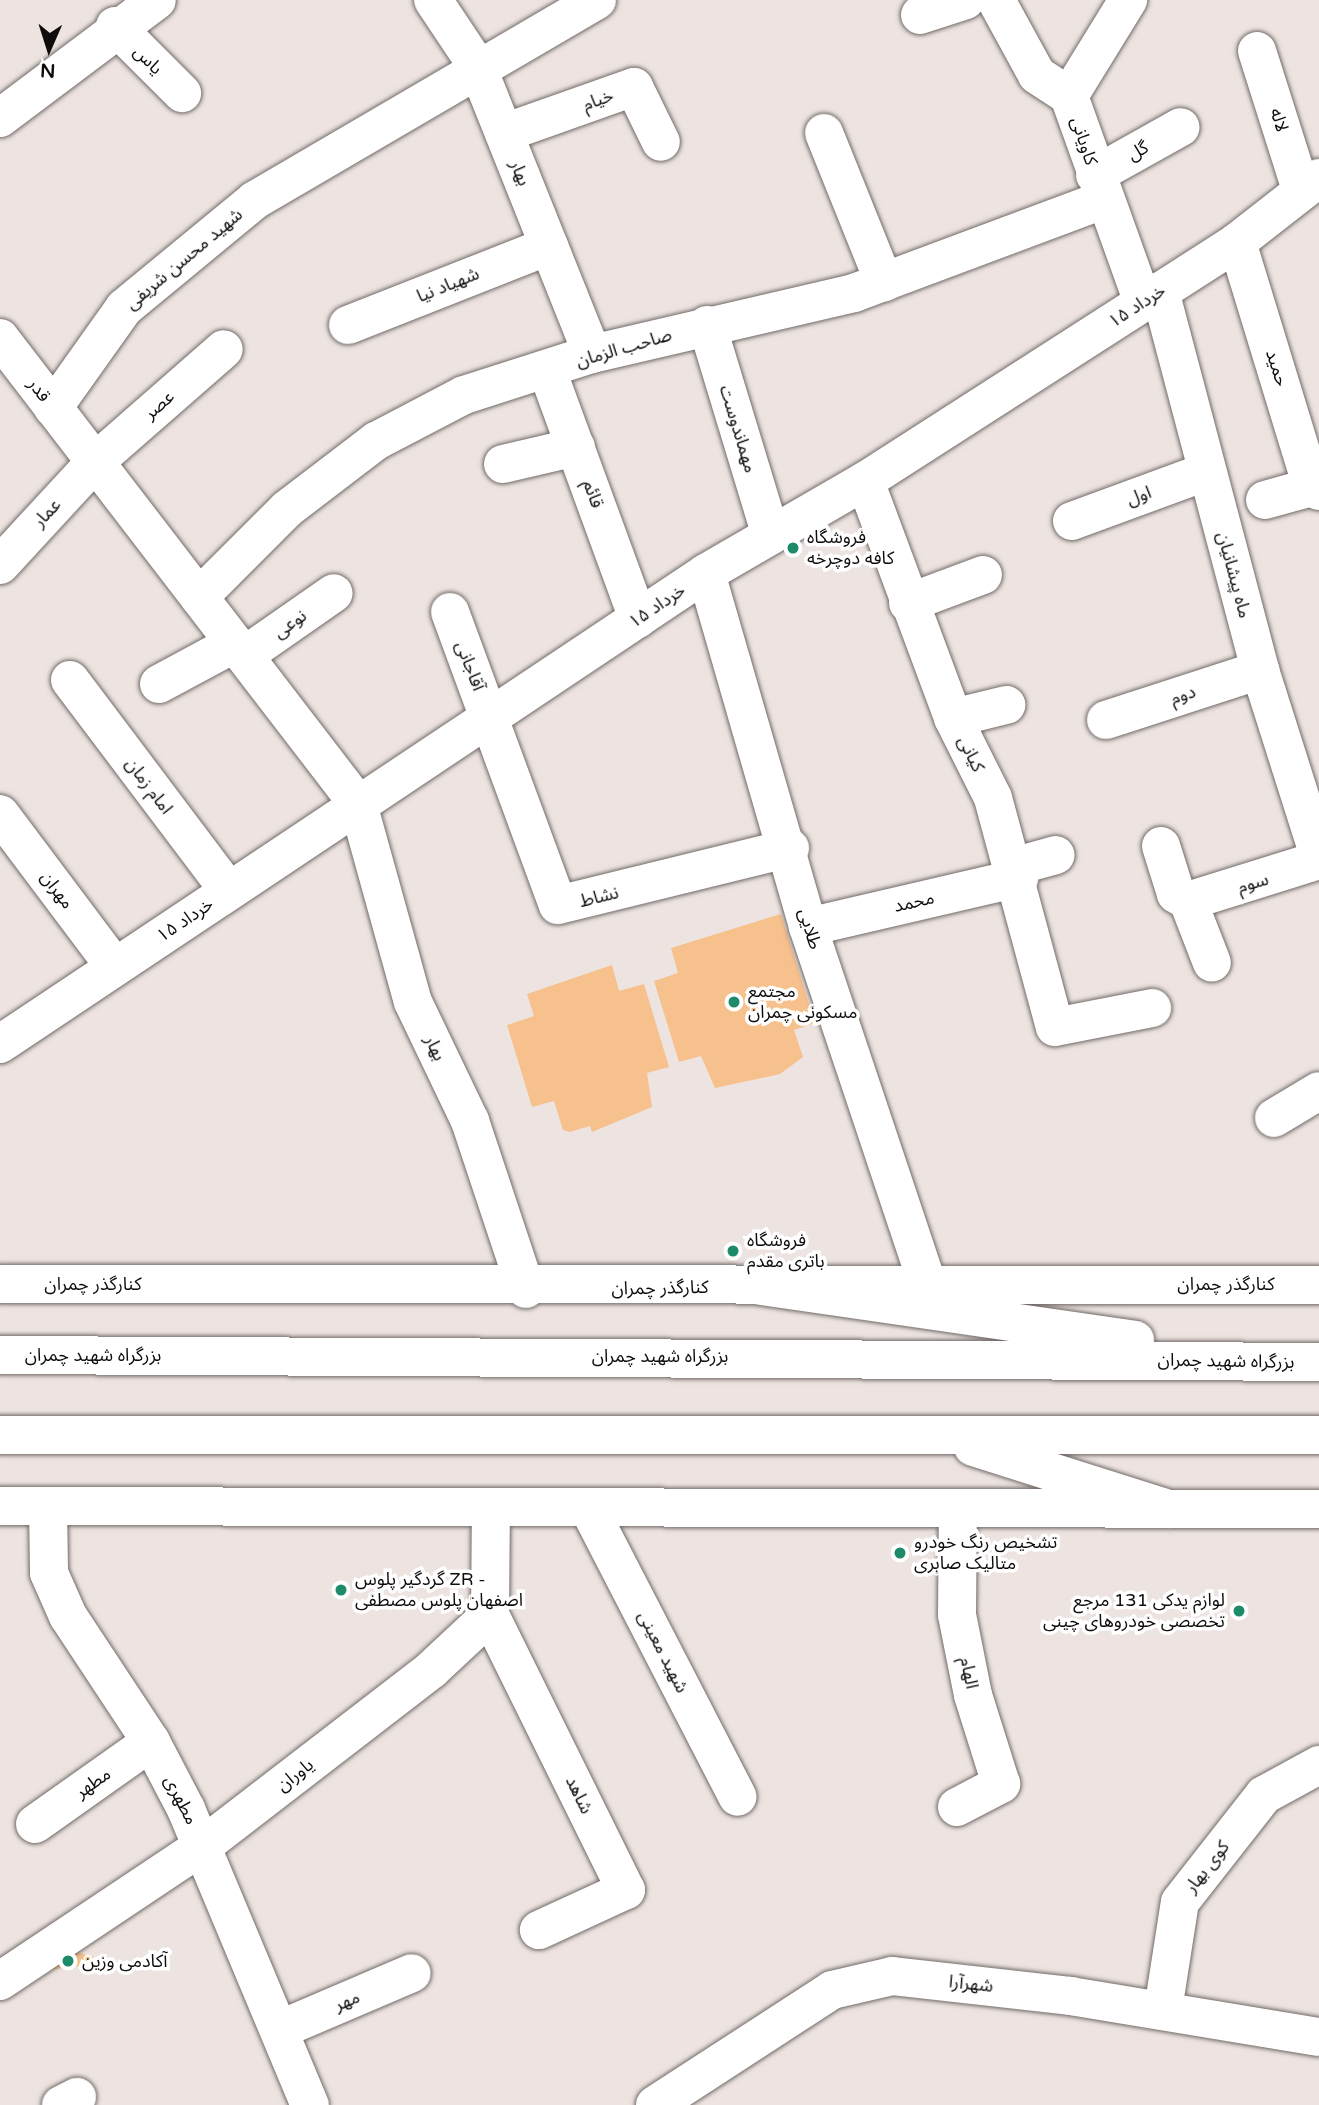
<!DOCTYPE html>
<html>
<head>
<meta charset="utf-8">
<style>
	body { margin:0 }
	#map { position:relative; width:1319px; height:2105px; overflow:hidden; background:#ede4e1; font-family:"Varela Round","Noto Sans Arabic",sans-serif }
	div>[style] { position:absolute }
	.building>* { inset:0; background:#f6c18c }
	.roads { filter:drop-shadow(0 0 2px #726a68) drop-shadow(0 0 2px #726a68) }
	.minor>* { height:38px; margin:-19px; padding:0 19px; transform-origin:19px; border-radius:19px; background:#fff }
	.major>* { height:38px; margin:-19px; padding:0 19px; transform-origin:19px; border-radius:19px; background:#fff }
	.highway>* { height:38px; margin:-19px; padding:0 19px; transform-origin:19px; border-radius:19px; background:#fff }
	.dots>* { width:19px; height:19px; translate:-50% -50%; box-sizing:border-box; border:4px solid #fff; border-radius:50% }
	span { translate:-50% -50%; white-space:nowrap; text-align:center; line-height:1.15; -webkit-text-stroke:7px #fff; paint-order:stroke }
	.street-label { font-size:18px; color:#0f0d0c }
	.poi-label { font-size:18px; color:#0f0d0c }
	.left { translate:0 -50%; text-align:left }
	.right { translate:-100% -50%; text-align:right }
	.north { position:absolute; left:14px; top:14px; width:70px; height:70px; -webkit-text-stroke:5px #fff; paint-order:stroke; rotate:183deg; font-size:19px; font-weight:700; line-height:28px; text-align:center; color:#0f0d0c }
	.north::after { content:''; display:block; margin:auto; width:24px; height:32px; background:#0f0d0c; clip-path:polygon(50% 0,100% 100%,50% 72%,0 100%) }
</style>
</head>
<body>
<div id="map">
	<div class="building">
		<i style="clip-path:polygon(781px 914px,815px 1023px,794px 1030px,803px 1057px,780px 1074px,715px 1088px,701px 1056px,679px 1062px,654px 981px,678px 973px,671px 948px)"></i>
		<i style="clip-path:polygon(612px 965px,619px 991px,644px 984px,669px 1067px,647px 1073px,652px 1107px,592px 1132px,590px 1126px,570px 1132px,563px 1130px,554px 1101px,532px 1107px,507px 1025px,534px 1016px,527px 994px)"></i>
		<i style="clip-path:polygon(54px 1945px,110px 1962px,9px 1975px)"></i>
	</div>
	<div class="roads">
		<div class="minor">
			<i style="left:433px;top:0;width:79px;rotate:56.3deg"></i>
			<i style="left:477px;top:66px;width:310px;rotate:68.2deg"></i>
			<i style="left:996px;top:0;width:85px;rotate:61.3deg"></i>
			<i style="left:1037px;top:75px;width:38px;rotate:33deg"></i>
			<i style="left:1069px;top:96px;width:220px;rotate:70.3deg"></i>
			<i style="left:920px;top:15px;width:48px;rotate:-18.1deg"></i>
			<i style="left:115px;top:26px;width:95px;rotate:45deg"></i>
			<i style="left:1257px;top:51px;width:146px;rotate:72.4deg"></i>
			<i style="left:1069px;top:96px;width:113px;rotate:-58.4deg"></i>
			<i style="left:0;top:118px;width:196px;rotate:-36.9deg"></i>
			<i style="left:504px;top:133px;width:138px;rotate:-19.5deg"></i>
			<i style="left:634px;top:87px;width:61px;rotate:63.9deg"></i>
			<i style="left:824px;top:133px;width:161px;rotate:68.1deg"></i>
			<i style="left:1095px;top:175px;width:98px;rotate:-29.2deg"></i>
			<i style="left:1237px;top:242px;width:256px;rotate:73deg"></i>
			<i style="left:1312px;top:487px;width:8px;rotate:30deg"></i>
			<i style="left:1160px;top:291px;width:392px;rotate:75.2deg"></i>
			<i style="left:1260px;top:670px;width:195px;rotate:72.4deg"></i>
			<i style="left:348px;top:325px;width:216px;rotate:-21.5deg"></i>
			<i style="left:707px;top:325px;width:217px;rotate:73.1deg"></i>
			<i style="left:0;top:338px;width:588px;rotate:52.47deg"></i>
			<i style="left:358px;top:804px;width:205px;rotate:74.5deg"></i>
			<i style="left:413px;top:1002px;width:132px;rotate:64.4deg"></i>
			<i style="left:470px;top:1121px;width:177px;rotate:71.6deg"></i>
			<i style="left:547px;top:370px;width:265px;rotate:69.9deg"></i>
			<i style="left:53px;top:408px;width:123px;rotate:-54.6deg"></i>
			<i style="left:124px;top:308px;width:170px;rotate:-39.5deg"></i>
			<i style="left:255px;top:200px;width:396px;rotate:-30.3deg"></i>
			<i style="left:503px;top:464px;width:75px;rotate:-13.1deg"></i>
			<i style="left:865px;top:481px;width:253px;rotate:69.6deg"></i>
			<i style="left:953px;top:718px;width:89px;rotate:63.4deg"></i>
			<i style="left:993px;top:798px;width:237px;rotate:74.9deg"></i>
			<i style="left:1055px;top:1027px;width:99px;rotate:-11.1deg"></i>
			<i style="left:1265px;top:500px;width:49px;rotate:-15.5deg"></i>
			<i style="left:1072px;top:521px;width:142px;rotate:-20.2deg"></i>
			<i style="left:0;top:565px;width:140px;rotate:-47.3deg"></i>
			<i style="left:95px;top:462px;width:171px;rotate:-41.2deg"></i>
			<i style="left:706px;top:573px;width:368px;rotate:73.9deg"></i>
			<i style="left:808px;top:927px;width:374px;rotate:71.5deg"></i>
			<i style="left:199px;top:597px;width:124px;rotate:-45deg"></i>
			<i style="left:287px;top:509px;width:112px;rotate:-37.4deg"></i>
			<i style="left:376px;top:441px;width:99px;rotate:-27.6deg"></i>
			<i style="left:464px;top:395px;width:134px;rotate:-17.8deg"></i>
			<i style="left:592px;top:354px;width:269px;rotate:-13.1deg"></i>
			<i style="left:854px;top:293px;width:266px;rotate:-20.5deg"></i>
			<i style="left:908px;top:603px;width:80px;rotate:-20.5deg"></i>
			<i style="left:450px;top:612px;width:312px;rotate:69.8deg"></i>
			<i style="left:558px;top:905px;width:239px;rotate:-13.8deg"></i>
			<i style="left:245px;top:655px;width:108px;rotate:-34.9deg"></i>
			<i style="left:70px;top:680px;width:264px;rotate:53deg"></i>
			<i style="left:159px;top:684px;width:86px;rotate:-28.3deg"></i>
			<i style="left:953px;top:718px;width:55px;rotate:-13.8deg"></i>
			<i style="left:1106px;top:720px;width:162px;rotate:-18deg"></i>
			<i style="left:0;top:814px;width:191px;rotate:53.1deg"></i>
			<i style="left:1161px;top:846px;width:50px;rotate:72.6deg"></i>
			<i style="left:1176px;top:894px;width:14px;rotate:30deg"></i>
			<i style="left:1188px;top:901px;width:66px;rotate:68.8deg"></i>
			<i style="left:1016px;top:866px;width:41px;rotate:-15.4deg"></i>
			<i style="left:1188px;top:901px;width:137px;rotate:-17.4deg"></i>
			<i style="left:808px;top:927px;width:217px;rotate:-13.1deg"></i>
			<i style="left:0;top:1044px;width:849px;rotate:-33.71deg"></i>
			<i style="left:706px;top:573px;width:184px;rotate:-30.1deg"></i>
			<i style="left:865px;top:481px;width:442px;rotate:-32.7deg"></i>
			<i style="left:1237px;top:242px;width:104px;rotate:-38deg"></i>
			<i style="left:1274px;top:1118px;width:52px;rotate:-31deg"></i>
			<i style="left:48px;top:1506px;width:67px;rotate:89.1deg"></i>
			<i style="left:49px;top:1573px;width:47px;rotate:66.2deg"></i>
			<i style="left:68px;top:1616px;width:151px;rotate:56.6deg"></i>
			<i style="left:151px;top:1742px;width:76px;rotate:62.4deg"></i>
			<i style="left:186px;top:1809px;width:321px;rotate:67.3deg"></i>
			<i style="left:588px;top:1507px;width:326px;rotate:62.7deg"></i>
			<i style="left:490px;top:1615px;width:307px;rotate:63.7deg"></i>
			<i style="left:626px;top:1890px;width:96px;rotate:155.3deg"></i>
			<i style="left:957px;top:1807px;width:50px;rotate:-27.6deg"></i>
			<i style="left:1001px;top:1784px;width:93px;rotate:-107.5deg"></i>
			<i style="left:973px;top:1695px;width:82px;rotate:-101.3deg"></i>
			<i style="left:957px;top:1615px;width:107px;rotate:-89.5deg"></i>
			<i style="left:35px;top:1824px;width:142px;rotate:-35.3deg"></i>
			<i style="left:0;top:1981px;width:245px;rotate:-33.7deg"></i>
			<i style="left:204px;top:1845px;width:287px;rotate:-37.6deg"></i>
			<i style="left:431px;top:1670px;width:81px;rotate:-43deg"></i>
			<i style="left:490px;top:1615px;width:106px;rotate:-89.5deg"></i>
			<i style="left:1163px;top:2010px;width:109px;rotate:-81.1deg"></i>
			<i style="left:1180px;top:1902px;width:136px;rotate:-51.9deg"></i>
			<i style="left:1264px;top:1795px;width:63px;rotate:-28.6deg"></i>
			<i style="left:281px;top:2029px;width:142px;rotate:-23.1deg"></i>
			<i style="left:61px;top:2105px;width:18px;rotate:-27deg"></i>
			<i style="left:655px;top:2105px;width:211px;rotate:-33deg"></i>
			<i style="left:832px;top:1990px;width:62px;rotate:-13.1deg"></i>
			<i style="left:892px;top:1976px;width:180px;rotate:6.4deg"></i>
			<i style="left:1071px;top:1996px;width:251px;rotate:9.4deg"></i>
		</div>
		<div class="major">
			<i style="left:0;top:1284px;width:1319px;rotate:0.04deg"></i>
			<i style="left:0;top:1506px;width:1319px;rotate:0.13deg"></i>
		</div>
		<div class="highway">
			<i style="left:761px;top:1286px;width:378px;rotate:8.2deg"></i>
			<i style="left:0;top:1355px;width:1319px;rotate:0.3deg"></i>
			<i style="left:0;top:1435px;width:1319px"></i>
			<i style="left:973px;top:1447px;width:205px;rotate:17.6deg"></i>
		</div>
	</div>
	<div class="dots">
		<i style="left:793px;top:548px;background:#1d8b6a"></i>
		<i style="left:734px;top:1002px;background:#1d8b6a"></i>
		<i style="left:733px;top:1251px;background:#1d8b6a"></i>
		<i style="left:900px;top:1553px;background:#1d8b6a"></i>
		<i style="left:341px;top:1590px;background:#1d8b6a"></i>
		<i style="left:1239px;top:1611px;background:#1d8b6a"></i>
		<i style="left:68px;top:1961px;background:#1d8b6a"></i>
	</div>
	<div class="street-label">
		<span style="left:148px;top:60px;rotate:45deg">یاس</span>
		<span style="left:598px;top:100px;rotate:-20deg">خیام</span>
		<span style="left:1279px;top:120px;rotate:73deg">لاله</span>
		<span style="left:1084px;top:141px;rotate:72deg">کاویانی</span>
		<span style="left:1138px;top:151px;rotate:-29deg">گل</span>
		<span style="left:520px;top:173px;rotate:68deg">بهار</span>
		<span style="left:184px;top:259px;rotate:-40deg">شهید محسن شریفی</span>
		<span style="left:448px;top:285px;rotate:-22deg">شهیاد نیا</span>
		<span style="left:1137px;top:306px;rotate:-33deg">۱۵ خرداد</span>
		<span style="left:624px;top:348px;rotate:-16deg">صاحب الزمان</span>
		<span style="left:1277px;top:368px;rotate:72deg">حمید</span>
		<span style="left:39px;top:390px;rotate:53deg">قدر</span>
		<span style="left:159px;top:405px;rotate:-41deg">عصر</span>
		<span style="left:738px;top:429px;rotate:73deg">مهماندوست</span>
		<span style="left:593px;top:494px;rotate:70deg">قائم</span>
		<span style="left:1139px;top:496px;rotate:-20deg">اول</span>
		<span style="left:47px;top:513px;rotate:-47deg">عمار</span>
		<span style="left:1234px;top:575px;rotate:75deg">ماه پیشانیان</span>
		<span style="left:657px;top:606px;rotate:-34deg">۱۵ خرداد</span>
		<span style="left:290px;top:624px;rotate:-35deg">نوعی</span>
		<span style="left:470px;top:666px;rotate:69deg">آقاجانی</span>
		<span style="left:1183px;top:695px;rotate:-18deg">دوم</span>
		<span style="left:971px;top:754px;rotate:64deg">کیانی</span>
		<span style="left:149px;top:786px;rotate:53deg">امام زمان</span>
		<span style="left:1253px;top:883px;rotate:-16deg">سوم</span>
		<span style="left:57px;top:890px;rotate:53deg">مهران</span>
		<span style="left:599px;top:897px;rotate:-14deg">نشاط</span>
		<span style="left:914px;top:902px;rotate:-13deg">محمد</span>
		<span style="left:185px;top:920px;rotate:-34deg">۱۵ خرداد</span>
		<span style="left:810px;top:929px;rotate:74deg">طلایی</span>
		<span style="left:435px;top:1048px;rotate:65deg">بهار</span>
		<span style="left:93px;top:1284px">کنارگذر چمران</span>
		<span style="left:1226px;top:1284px">کنارگذر چمران</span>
		<span style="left:660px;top:1288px;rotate:-1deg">کنارگذر چمران</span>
		<span style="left:93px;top:1355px">بزرگراه شهید چمران</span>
		<span style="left:660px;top:1356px">بزرگراه شهید چمران</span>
		<span style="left:1226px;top:1361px;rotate:1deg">بزرگراه شهید چمران</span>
		<span style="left:663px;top:1652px;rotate:63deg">شهید معینی</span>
		<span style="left:969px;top:1673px;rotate:79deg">الهام</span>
		<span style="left:295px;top:1775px;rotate:-38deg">یاوران</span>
		<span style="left:93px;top:1783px;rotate:-35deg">مطهر</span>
		<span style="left:579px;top:1795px;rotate:64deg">شاهد</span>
		<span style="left:181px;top:1800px;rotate:63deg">مطهری</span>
		<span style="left:1207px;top:1867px;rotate:-52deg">کوی بهار</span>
		<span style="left:971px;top:1984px;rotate:6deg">شهرآرا</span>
		<span style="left:347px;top:2001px;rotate:-23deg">مهر</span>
	</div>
	<div class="poi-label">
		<span class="left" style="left:807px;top:548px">فروشگاه<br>کافه دوچرخه</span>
		<span class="left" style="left:748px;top:1002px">مجتمع<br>مسکونی چمران</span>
		<span class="left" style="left:747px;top:1251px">فروشگاه<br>باتری مقدم</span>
		<span class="left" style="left:914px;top:1553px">تشخیص رنگ خودرو<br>متالیک صابری</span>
		<span class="left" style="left:355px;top:1590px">گردگیر پلوس ZR -<br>اصفهان پلوس مصطفی</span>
		<span class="right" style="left:1225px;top:1611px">لوازم یدکی 131 مرجع<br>تخصصی خودروهای چینی</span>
		<span class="left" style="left:82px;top:1961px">آکادمی وزین</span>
	</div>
	<div class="north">N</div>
</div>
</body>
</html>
